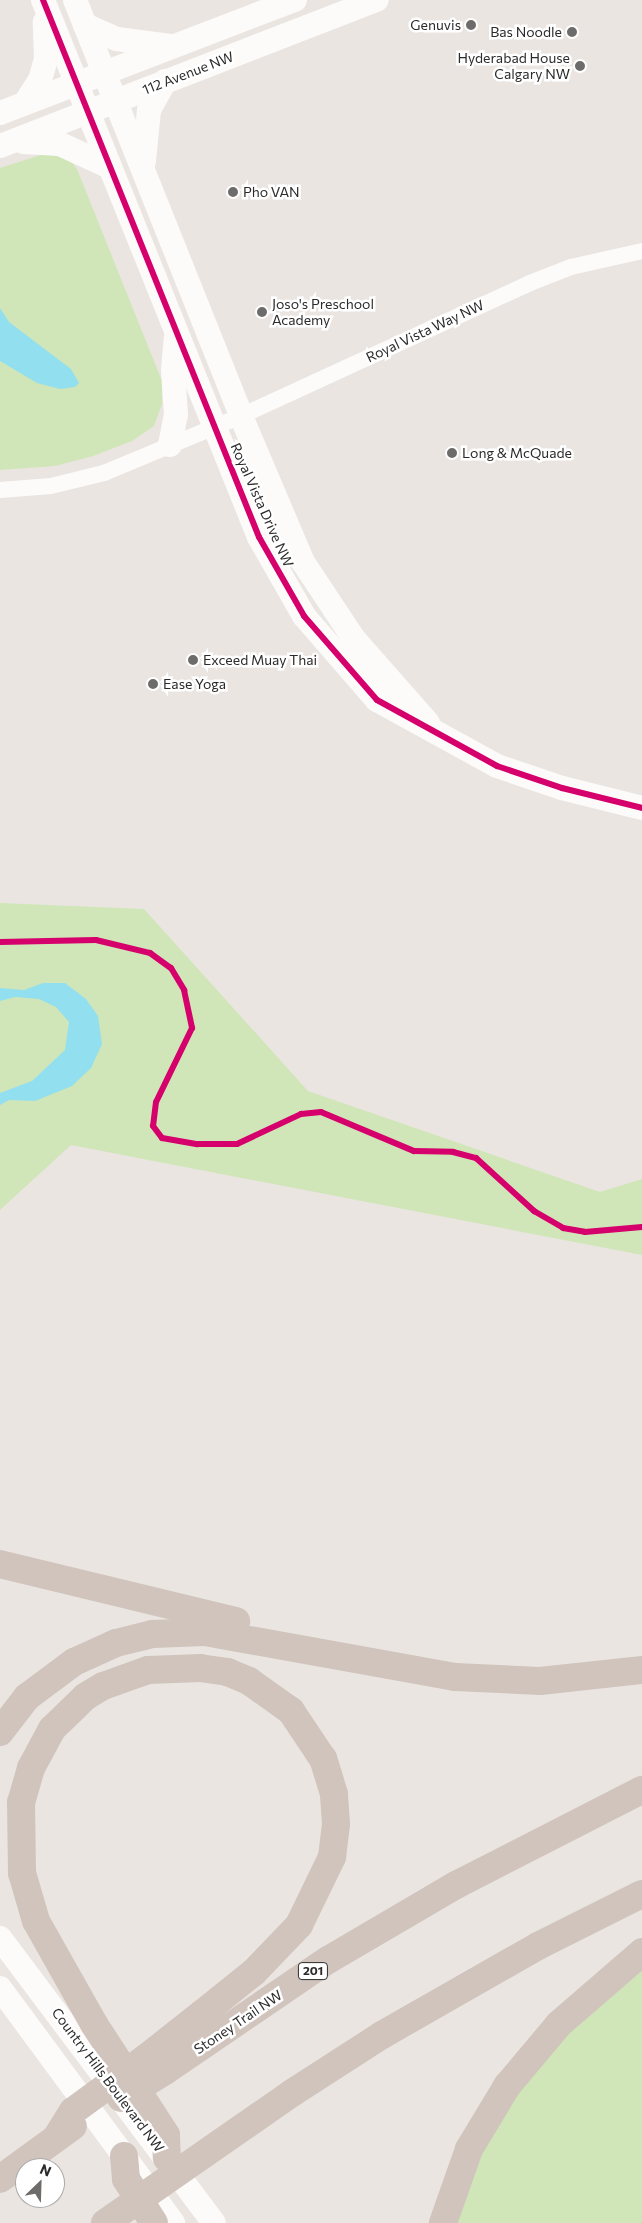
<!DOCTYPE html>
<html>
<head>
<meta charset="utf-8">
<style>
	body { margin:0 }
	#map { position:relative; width:642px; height:2223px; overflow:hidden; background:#eae5e1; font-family:Commissioner,sans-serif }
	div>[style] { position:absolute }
	.green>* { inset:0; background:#d0e6b8 }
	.water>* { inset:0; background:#91dfef }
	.street>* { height:16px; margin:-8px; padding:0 8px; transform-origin:8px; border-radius:8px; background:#fcfbfa }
	.secondary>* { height:24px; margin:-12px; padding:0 12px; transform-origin:12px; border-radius:12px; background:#fcfbfa }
	.highway>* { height:28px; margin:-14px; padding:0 14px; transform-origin:14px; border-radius:14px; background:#d0c4bd }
	.cycleway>* { height:6px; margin:-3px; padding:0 3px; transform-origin:3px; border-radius:3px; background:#d6006c }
	.dots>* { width:14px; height:14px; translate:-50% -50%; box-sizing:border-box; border:2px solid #fff; border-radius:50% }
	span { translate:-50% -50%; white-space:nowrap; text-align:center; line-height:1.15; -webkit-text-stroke:5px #fff; paint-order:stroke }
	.shield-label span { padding:1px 4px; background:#fff; border:1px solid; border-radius:4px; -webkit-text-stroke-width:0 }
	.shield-label { font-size:12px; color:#2b2b2b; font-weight:700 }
	.poi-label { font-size:14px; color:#2b2b2b }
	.right { translate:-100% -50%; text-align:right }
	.left { translate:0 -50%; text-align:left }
	.street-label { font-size:14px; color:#2b2b2b }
	.north { position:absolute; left:15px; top:2158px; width:50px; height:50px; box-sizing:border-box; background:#fff; border:1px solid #aaa; border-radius:50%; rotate:24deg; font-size:14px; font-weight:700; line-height:20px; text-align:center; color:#2b2b2b }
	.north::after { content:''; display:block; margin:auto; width:18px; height:22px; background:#6e6c6b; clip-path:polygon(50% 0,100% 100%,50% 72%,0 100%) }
</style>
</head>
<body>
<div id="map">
	<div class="green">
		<i style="clip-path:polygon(47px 153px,69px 159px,77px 169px,162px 381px,162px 404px,154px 426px,132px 441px,93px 456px,55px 466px,0 470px,0 168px)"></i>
		<i style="clip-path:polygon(0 903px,144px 909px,308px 1091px,600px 1192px,642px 1179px,642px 1255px,71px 1145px,0 1210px)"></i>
		<i style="clip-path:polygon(642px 1961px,642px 2223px,446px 2223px,481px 2134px,537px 2055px)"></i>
	</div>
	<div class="water">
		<i style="clip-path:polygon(0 308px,9px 322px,71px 369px,79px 383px,75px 387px,60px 389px,37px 383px,0 361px)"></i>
		<i style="clip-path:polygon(43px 983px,65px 983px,86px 999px,98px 1016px,102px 1044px,91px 1068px,72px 1086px,35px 1101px,9px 1100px,0 1105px,0 1093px,32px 1081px,65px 1050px,69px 1022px,56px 1007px,39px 999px,15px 997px,0 1001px,0 988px,24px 990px)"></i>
	</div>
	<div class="street">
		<i style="left:0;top:490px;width:51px;rotate:-4.5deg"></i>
		<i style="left:51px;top:486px;width:55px;rotate:-13.8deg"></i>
		<i style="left:104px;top:473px;width:148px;rotate:-22.6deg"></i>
		<i style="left:241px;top:416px;width:318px;rotate:-24.7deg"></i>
		<i style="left:530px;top:283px;width:44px;rotate:-21.3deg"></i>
		<i style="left:571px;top:267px;width:73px;rotate:-12.7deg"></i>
	</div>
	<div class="secondary">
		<i style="left:43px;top:0;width:579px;rotate:68.09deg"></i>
		<i style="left:259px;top:537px;width:91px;rotate:60.3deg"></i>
		<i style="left:304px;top:616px;width:111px;rotate:49deg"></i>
		<i style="left:377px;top:700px;width:137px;rotate:28.8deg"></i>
		<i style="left:497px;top:766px;width:69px;rotate:18.7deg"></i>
		<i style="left:562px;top:788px;width:82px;rotate:14deg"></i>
		<i style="left:75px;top:0;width:448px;rotate:68.2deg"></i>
		<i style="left:241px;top:416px;width:159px;rotate:67deg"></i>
		<i style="left:303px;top:562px;width:92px;rotate:56.5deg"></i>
		<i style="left:354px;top:639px;width:112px;rotate:48.6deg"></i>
		<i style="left:85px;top:25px;width:35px;rotate:24deg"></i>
		<i style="left:117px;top:39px;width:54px;rotate:7.4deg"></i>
		<i style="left:25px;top:103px;width:27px;rotate:-57deg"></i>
		<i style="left:40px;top:80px;width:22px;rotate:-74deg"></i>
		<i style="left:46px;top:59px;width:37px;rotate:-92deg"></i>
		<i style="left:0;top:113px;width:316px;rotate:-21deg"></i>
		<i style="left:23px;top:142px;width:37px;rotate:3deg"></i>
		<i style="left:60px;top:144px;width:55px;rotate:24.7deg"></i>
		<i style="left:0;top:146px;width:404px;rotate:-21.2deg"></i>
		<i style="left:144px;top:161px;width:51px;rotate:-84.4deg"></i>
		<i style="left:149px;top:110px;width:33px;rotate:-61deg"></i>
		<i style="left:170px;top:445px;width:31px;rotate:-79deg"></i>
		<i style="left:176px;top:415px;width:45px;rotate:-93.8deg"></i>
		<i style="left:173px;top:370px;width:32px;rotate:-85deg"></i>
		<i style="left:0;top:1938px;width:356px;rotate:53.1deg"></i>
		<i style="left:0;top:1988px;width:292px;rotate:53.6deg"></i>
	</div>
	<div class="highway">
		<i style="left:0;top:1564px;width:243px;rotate:13.6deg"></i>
		<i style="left:0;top:1732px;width:44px;rotate:-52.4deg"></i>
		<i style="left:27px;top:1697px;width:59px;rotate:-36.7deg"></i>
		<i style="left:74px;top:1662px;width:46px;rotate:-24.3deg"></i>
		<i style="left:116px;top:1643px;width:38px;rotate:-14deg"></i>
		<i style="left:153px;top:1634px;width:52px;rotate:-2.2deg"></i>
		<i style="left:205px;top:1632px;width:254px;rotate:10.2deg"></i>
		<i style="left:455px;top:1677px;width:85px;rotate:2.7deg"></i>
		<i style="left:540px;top:1681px;width:103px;rotate:-6.2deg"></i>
		<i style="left:121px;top:2098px;width:52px;rotate:-31.5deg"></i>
		<i style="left:165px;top:2071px;width:197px;rotate:-34.3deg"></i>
		<i style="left:328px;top:1960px;width:148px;rotate:-30.4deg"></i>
		<i style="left:456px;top:1885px;width:209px;rotate:-27.1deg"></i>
		<i style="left:58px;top:2135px;width:28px;rotate:-58deg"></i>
		<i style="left:73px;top:2111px;width:92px;rotate:-36.1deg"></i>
		<i style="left:147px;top:2057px;width:71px;rotate:-38.2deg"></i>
		<i style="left:203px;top:2013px;width:65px;rotate:-38.8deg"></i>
		<i style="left:254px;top:1972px;width:65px;rotate:-46.2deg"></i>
		<i style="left:299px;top:1925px;width:76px;rotate:-64.1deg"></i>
		<i style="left:332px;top:1857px;width:33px;rotate:-83deg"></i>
		<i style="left:336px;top:1824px;width:30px;rotate:-94deg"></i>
		<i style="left:334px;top:1794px;width:37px;rotate:-107deg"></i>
		<i style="left:323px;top:1759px;width:58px;rotate:-123.7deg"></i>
		<i style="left:291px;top:1711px;width:52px;rotate:-144.5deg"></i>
		<i style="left:249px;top:1681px;width:23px;rotate:-157deg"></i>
		<i style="left:228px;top:1672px;width:27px;rotate:-172deg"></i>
		<i style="left:201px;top:1668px;width:53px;rotate:177.8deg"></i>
		<i style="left:148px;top:1670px;width:48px;rotate:160.4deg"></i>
		<i style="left:103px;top:1686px;width:21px;rotate:149deg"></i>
		<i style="left:85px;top:1697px;width:46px;rotate:135.9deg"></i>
		<i style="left:52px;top:1729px;width:44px;rotate:118.3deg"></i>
		<i style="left:31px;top:1768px;width:35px;rotate:106deg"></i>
		<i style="left:21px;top:1802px;width:71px;rotate:89.2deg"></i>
		<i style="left:22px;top:1873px;width:50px;rotate:73.7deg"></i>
		<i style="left:36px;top:1921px;width:118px;rotate:60.6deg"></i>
		<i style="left:94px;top:2024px;width:132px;rotate:57deg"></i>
		<i style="left:166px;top:2135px;width:23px;rotate:88deg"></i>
		<i style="left:124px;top:2156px;width:23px;rotate:85deg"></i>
		<i style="left:126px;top:2179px;width:52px;rotate:57.5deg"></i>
		<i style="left:0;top:2179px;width:90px;rotate:-36deg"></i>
		<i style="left:105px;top:2223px;width:228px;rotate:-34.8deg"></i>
		<i style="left:292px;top:2093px;width:107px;rotate:-32.8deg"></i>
		<i style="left:382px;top:2035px;width:180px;rotate:-29.7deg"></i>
		<i style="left:538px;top:1946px;width:116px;rotate:-26.6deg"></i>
		<i style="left:443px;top:2223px;width:78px;rotate:-70.6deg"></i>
		<i style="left:469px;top:2149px;width:74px;rotate:-58.9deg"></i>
		<i style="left:507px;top:2086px;width:81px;rotate:-50deg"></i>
		<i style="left:559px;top:2024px;width:110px;rotate:-40.9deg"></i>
	</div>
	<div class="cycleway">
		<i style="left:43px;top:0;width:579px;rotate:68.09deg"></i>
		<i style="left:259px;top:537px;width:91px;rotate:60.3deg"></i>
		<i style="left:304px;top:616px;width:111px;rotate:49deg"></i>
		<i style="left:377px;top:700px;width:137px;rotate:28.8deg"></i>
		<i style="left:497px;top:766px;width:69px;rotate:18.7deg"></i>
		<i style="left:562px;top:788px;width:82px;rotate:14deg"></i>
		<i style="left:0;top:942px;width:96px;rotate:-1.2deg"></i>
		<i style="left:96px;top:940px;width:56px;rotate:13.5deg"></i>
		<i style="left:150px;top:953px;width:26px;rotate:36deg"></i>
		<i style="left:171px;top:968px;width:26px;rotate:59deg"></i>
		<i style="left:184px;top:990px;width:39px;rotate:78deg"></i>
		<i style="left:192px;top:1028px;width:82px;rotate:115.9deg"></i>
		<i style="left:156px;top:1102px;width:24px;rotate:97deg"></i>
		<i style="left:153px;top:1126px;width:15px;rotate:53deg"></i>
		<i style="left:162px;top:1138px;width:36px;rotate:10deg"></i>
		<i style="left:197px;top:1144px;width:40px"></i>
		<i style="left:237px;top:1144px;width:71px;rotate:-25.1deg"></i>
		<i style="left:301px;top:1114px;width:20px;rotate:-6deg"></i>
		<i style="left:321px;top:1112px;width:101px;rotate:22.8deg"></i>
		<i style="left:414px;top:1151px;width:39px;rotate:1deg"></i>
		<i style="left:453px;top:1152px;width:24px;rotate:15deg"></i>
		<i style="left:476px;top:1158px;width:79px;rotate:42.4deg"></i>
		<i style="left:534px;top:1211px;width:34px;rotate:30deg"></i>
		<i style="left:563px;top:1228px;width:22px;rotate:10deg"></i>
		<i style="left:585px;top:1232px;width:57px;rotate:-5deg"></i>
	</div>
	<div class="dots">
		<i style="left:471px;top:25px;background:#6e6c6b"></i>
		<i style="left:572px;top:32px;background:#6e6c6b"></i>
		<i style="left:580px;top:66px;background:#6e6c6b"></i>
		<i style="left:233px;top:192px;background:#6e6c6b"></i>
		<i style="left:262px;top:312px;background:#6e6c6b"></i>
		<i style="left:452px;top:453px;background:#6e6c6b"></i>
		<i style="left:193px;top:660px;background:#6e6c6b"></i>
		<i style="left:153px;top:684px;background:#6e6c6b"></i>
	</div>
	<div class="shield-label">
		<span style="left:313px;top:1971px">201</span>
	</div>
	<div class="poi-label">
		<span class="right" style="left:461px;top:25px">Genuvis</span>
		<span class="right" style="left:562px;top:32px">Bas Noodle</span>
		<span class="right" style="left:570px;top:66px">Hyderabad House<br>Calgary NW</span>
		<span class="left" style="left:243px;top:192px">Pho VAN</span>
		<span class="left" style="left:272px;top:312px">Joso's Preschool<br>Academy</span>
		<span class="left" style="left:462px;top:453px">Long &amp; McQuade</span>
		<span class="left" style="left:203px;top:660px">Exceed Muay Thai</span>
		<span class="left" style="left:163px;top:684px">Ease Yoga</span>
	</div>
	<div class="street-label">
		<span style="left:188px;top:73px;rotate:-21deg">112 Avenue NW</span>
		<span style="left:425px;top:331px;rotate:-25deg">Royal Vista Way NW</span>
		<span style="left:262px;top:505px;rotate:66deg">Royal Vista Drive NW</span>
		<span style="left:238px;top:2022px;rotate:-34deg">Stoney Trail NW</span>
		<span style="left:108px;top:2080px;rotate:53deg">Country Hills Boulevard NW</span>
	</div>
	<div class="north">N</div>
</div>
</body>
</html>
